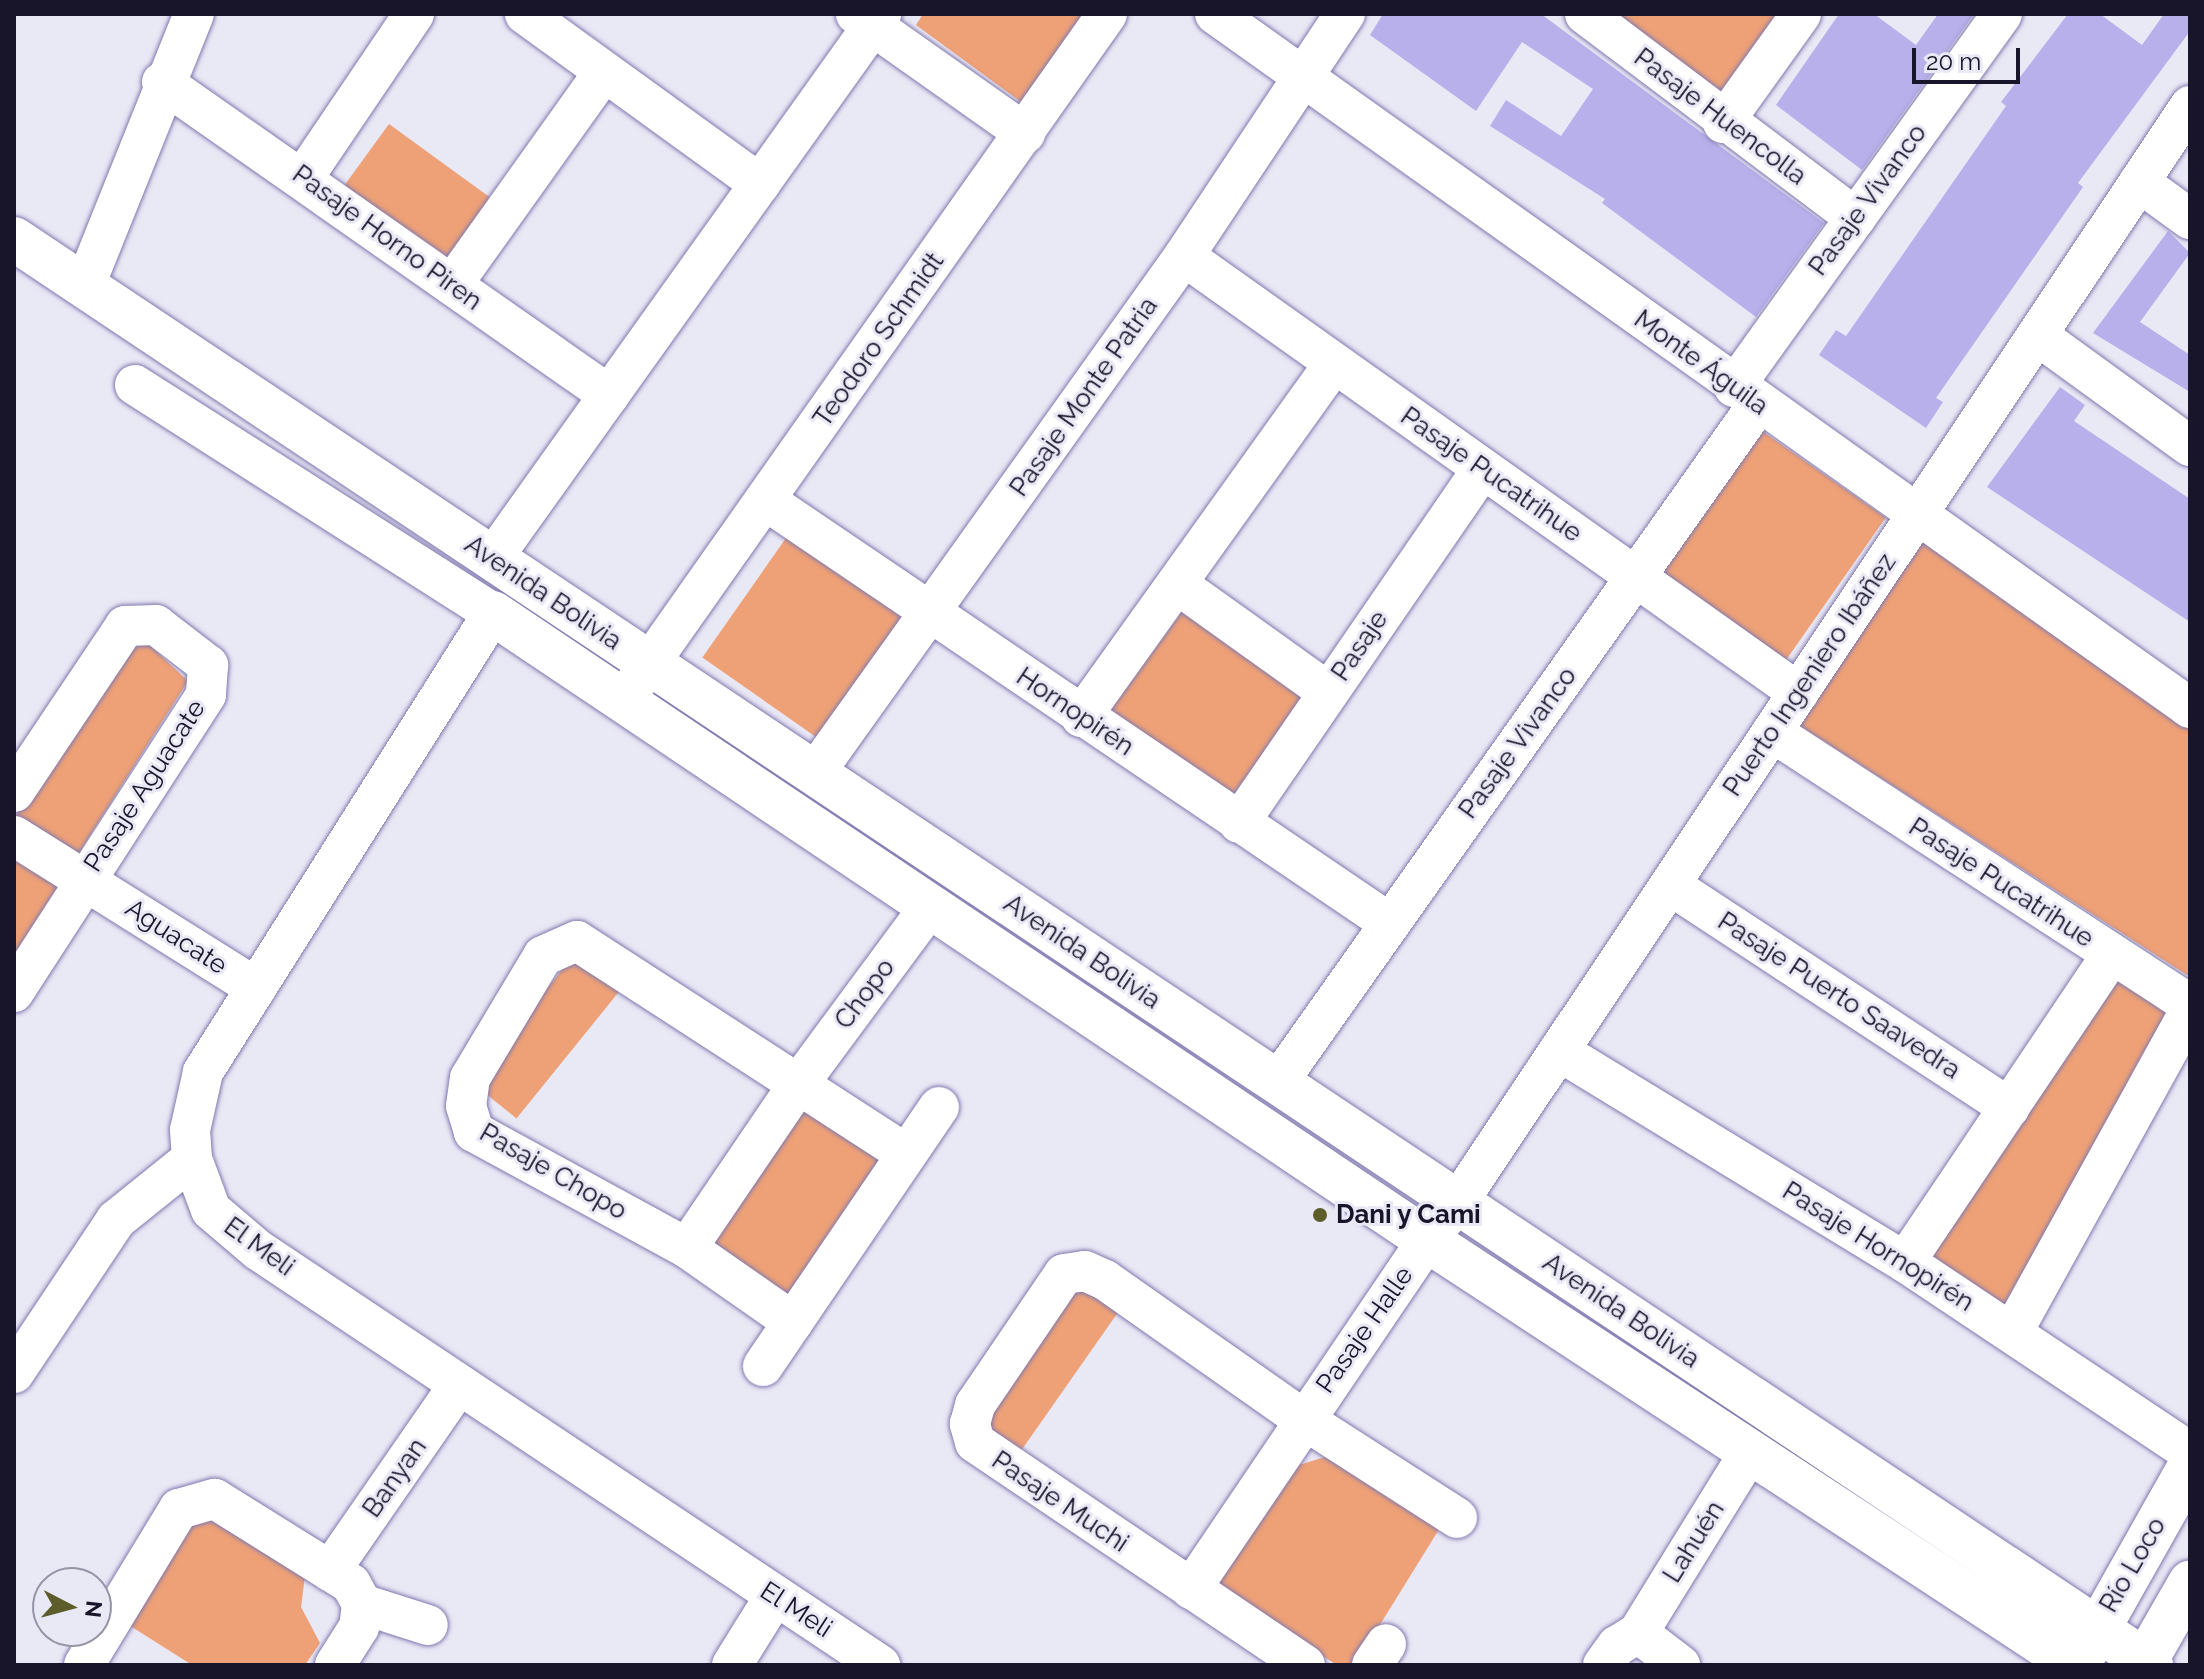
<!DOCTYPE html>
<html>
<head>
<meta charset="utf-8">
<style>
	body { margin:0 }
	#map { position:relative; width:2204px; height:1679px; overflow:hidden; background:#e9e8f5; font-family:Raleway,sans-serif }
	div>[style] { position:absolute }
	.green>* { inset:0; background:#eea176; transform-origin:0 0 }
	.building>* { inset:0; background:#b7b0eb }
	.roads { filter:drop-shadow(0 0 2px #8079b0) drop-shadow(0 0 2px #8079b0) }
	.minor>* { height:40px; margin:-20px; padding:0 20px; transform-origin:20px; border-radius:20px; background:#fff }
	.tertiary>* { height:44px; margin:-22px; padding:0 22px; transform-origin:22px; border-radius:22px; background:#fff }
	.dots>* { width:22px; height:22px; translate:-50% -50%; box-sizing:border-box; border:4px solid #e9e8f5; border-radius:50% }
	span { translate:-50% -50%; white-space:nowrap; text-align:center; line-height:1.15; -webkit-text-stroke:6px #e9e8f5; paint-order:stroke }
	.street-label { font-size:26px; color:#18142a }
	.poi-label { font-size:26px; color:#18142a; font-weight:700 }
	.left { translate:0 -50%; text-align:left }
	.frame { position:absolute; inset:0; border:16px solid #18142a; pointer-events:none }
	.north { position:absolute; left:32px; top:1567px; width:80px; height:80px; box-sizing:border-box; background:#e9e8f5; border:2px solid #9593a4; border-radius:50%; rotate:96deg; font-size:22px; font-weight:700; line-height:32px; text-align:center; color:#18142a }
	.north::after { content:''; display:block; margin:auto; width:28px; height:36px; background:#5d5d2b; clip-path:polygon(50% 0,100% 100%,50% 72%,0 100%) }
	.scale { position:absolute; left:1912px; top:48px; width:108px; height:36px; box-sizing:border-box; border:4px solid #18142a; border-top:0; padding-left:10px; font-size:24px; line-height:28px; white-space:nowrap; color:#18142a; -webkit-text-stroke:6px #e9e8f5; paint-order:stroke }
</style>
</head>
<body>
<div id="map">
	<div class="green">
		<i style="clip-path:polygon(923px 14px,1090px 14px,1028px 107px,916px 25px)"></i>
		<i style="clip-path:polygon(1603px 14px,1782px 14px,1717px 105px)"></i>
		<i style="left:389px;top:124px;width:139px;height:76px;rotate:36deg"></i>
		<i style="left:1758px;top:428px;width:156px;height:180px;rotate:35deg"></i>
		<i style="left:793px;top:528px;width:157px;height:158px;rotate:35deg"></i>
		<i style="clip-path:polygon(1916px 536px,2190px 723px,2190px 977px,1794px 722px)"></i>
		<i style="left:1184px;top:609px;width:149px;height:127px;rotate:36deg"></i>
		<i style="clip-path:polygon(132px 629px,188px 681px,14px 955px,14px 819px)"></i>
		<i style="left:579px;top:949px;width:58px;height:171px;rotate:39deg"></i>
		<i style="clip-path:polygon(2111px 972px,2171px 1014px,2012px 1310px,1925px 1252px)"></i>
		<i style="left:808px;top:1097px;width:100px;height:181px;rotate:34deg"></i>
		<i style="left:1077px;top:1282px;width:51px;height:171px;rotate:35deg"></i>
		<i style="clip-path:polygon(1338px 1453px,1443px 1523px,1355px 1665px,1337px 1665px,1214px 1588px,1299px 1465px)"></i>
		<i style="clip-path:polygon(195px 1511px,305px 1576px,301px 1607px,320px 1643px,305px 1665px,192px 1665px,124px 1622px)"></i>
	</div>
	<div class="building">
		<i style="clip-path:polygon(1383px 14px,1541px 14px,1824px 223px,1756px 317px,1602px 203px,1605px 199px,1490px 126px,1506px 100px,1561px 136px,1593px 89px,1522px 42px,1476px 111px,1370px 35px)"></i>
		<i style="clip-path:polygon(1839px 14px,1874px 14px,1916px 45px,1938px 14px,1974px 14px,1862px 170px,1776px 105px)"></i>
		<i style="clip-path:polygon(2068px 14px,2100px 14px,2142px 45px,2164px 14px,2190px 14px,2190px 31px,2078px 183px,2083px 187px,1936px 398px,1943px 402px,1926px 428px,1819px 355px,1836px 330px,1846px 336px,2006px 106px,2001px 102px)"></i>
		<i style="clip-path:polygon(2168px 231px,2190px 253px,2140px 322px,2190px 355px,2190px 392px,2093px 333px)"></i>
		<i style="clip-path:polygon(2060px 387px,2085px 405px,2074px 421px,2190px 499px,2190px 622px,1987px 487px)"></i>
	</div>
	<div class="roads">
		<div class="minor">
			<i style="left:525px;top:14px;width:290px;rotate:35.9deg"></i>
			<i style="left:856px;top:14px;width:207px;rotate:35.2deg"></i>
			<i style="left:1215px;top:14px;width:1197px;rotate:35.44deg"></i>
			<i style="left:1585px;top:14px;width:339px;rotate:37deg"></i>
			<i style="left:162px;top:82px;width:546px;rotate:35deg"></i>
			<i style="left:1723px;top:123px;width:134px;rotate:-54.4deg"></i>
			<i style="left:303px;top:178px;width:198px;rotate:-55.9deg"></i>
			<i style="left:2139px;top:182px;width:63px;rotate:36deg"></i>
			<i style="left:1184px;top:256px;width:754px;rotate:35.4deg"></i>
			<i style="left:85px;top:285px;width:292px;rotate:-68.1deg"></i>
			<i style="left:452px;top:285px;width:262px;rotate:-54.5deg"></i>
			<i style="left:2037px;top:335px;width:189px;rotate:36deg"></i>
			<i style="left:135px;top:385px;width:424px;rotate:32.5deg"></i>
			<i style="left:493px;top:613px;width:543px;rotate:122.29deg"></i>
			<i style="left:203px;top:1072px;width:59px;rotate:102.6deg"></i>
			<i style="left:190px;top:1130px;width:29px;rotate:86deg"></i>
			<i style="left:192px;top:1159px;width:54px;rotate:69.6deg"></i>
			<i style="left:211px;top:1210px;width:62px;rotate:40.4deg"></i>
			<i style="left:258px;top:1250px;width:748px;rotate:33.71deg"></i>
			<i style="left:1734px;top:387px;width:459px;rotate:-54.3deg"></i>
			<i style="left:765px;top:500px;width:752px;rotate:34.11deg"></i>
			<i style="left:492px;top:559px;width:670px;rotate:-54.48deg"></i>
			<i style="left:1177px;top:584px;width:186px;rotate:35.6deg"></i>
			<i style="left:630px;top:691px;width:828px;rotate:-54.83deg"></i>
			<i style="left:1081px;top:717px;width:433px;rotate:-54.4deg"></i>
			<i style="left:1772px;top:732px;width:499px;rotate:33.1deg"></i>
			<i style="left:814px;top:774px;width:637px;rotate:-54.46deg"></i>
			<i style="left:1184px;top:256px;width:291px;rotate:-56.4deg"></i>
			<i style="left:14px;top:792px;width:200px;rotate:-56.2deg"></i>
			<i style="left:125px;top:626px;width:31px;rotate:-2deg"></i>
			<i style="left:156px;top:625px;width:66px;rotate:37.6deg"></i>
			<i style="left:208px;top:665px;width:30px;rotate:94deg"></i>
			<i style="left:206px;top:695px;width:354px;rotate:122.9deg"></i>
			<i style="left:1239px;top:823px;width:429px;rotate:-55.5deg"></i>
			<i style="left:14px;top:836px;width:286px;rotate:32.1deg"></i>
			<i style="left:1670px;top:885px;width:406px;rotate:33.3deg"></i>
			<i style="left:1559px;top:1051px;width:405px;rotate:31.4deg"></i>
			<i style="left:1905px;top:1262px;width:343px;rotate:33.7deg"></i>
			<i style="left:1278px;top:1082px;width:831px;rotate:-54.7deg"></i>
			<i style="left:687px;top:1248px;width:201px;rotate:-55.8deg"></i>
			<i style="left:800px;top:1082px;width:219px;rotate:-53.5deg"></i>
			<i style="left:1905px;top:1262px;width:369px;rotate:-56.1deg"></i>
			<i style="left:793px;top:1322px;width:129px;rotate:-145.1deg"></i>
			<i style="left:687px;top:1248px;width:243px;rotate:-151.4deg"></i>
			<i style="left:474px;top:1132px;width:27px;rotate:-107deg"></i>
			<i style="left:466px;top:1106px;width:28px;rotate:-82deg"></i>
			<i style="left:470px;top:1078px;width:142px;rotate:-59.1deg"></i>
			<i style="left:543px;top:956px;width:37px;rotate:-24deg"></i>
			<i style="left:577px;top:941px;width:392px;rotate:32.9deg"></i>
			<i style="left:2012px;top:1333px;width:369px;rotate:-61.1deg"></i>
			<i style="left:763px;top:1366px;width:313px;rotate:-55.8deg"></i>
			<i style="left:14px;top:1373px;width:184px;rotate:-56.3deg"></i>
			<i style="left:116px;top:1220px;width:97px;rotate:-38.8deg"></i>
			<i style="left:330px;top:1571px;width:226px;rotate:-55.3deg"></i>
			<i style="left:1191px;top:1589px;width:421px;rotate:-55.9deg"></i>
			<i style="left:1427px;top:1240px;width:49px;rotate:-50.8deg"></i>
			<i style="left:1458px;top:1202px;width:1318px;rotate:-56.26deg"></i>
			<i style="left:362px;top:1604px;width:69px;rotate:17.7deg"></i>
			<i style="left:1638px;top:1633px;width:53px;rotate:37.3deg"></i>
			<i style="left:84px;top:1665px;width:183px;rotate:-58.7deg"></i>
			<i style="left:179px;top:1509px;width:37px;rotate:-16deg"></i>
			<i style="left:215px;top:1499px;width:160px;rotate:32deg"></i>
			<i style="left:351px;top:1584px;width:23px;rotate:61deg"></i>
			<i style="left:362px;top:1604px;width:23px;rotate:97deg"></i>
			<i style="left:359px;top:1627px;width:45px;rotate:122.3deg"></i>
			<i style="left:732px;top:1665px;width:81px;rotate:-58.1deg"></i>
			<i style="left:1305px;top:1665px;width:398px;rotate:-146deg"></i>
			<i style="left:975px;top:1442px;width:19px;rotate:-106deg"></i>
			<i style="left:970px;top:1424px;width:20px;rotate:-75deg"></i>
			<i style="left:975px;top:1405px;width:158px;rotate:-55.8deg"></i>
			<i style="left:1064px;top:1274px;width:21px;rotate:-8deg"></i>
			<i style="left:1085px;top:1271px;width:22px;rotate:24deg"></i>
			<i style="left:1105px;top:1280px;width:242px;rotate:35.1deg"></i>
			<i style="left:1303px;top:1419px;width:183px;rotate:32.7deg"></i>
			<i style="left:1372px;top:1665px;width:25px;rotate:-56deg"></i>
			<i style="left:1603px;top:1665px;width:24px;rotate:-54deg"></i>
			<i style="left:1617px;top:1646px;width:25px;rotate:-32deg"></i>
			<i style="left:1638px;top:1633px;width:213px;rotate:-58.3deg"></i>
		</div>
		<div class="tertiary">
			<i style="left:14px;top:239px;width:2569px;rotate:33.71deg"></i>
			<i style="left:493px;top:613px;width:1125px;rotate:33.87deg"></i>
			<i style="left:1427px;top:1240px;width:775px;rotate:33.26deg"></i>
			<i style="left:2083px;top:1656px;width:218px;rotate:-60.6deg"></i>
			<i style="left:2143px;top:1665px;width:95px;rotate:-60.2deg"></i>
		</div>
	</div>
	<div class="dots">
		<i style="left:1320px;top:1215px;background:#5d5d2b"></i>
	</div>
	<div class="street-label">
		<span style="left:1720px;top:117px;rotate:37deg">Pasaje Huencolla</span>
		<span style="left:1868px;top:200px;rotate:-54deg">Pasaje Vivanco</span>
		<span style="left:387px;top:238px;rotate:36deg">Pasaje Horno Piren</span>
		<span style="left:879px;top:340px;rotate:-55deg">Teodoro Schmidt</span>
		<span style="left:1701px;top:363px;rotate:36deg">Monte Águila</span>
		<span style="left:1084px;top:397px;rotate:-55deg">Pasaje Monte Patria</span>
		<span style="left:1491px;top:475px;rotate:35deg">Pasaje Pucatrihue</span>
		<span style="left:543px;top:593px;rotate:34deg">Avenida Bolivia</span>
		<span style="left:1360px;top:646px;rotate:-56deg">Pasaje</span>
		<span style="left:1810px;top:675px;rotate:-56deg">Puerto Ingeniero Ibáñez</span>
		<span style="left:1075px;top:712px;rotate:34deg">Hornopirén</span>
		<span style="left:1518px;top:743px;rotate:-54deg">Pasaje Vivanco</span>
		<span style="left:145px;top:786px;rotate:-57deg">Pasaje Aguacate</span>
		<span style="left:2001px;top:883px;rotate:33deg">Pasaje Pucatrihue</span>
		<span style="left:176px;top:937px;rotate:33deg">Aguacate</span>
		<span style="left:1082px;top:952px;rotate:34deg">Avenida Bolivia</span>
		<span style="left:865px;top:994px;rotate:-53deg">Chopo</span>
		<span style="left:1839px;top:996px;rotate:33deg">Pasaje Puerto Saavedra</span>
		<span style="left:553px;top:1172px;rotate:30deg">Pasaje Chopo</span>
		<span style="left:259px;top:1247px;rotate:36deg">El Meli</span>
		<span style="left:1878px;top:1247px;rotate:32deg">Pasaje Hornopirén</span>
		<span style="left:1621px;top:1311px;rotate:34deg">Avenida Bolivia</span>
		<span style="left:1365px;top:1330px;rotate:-55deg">Pasaje Halle</span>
		<span style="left:395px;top:1478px;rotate:-55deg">Banyan</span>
		<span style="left:1060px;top:1502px;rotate:34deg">Pasaje Muchi</span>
		<span style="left:1694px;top:1542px;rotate:-58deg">Lahuén</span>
		<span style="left:2133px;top:1565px;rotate:-60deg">Río Loco</span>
		<span style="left:796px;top:1610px;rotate:33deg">El Meli</span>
	</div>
	<div class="poi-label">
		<span class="left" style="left:1336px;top:1215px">Dani y Cami</span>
	</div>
	<div class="frame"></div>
	<div class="north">N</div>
	<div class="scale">20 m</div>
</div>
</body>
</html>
